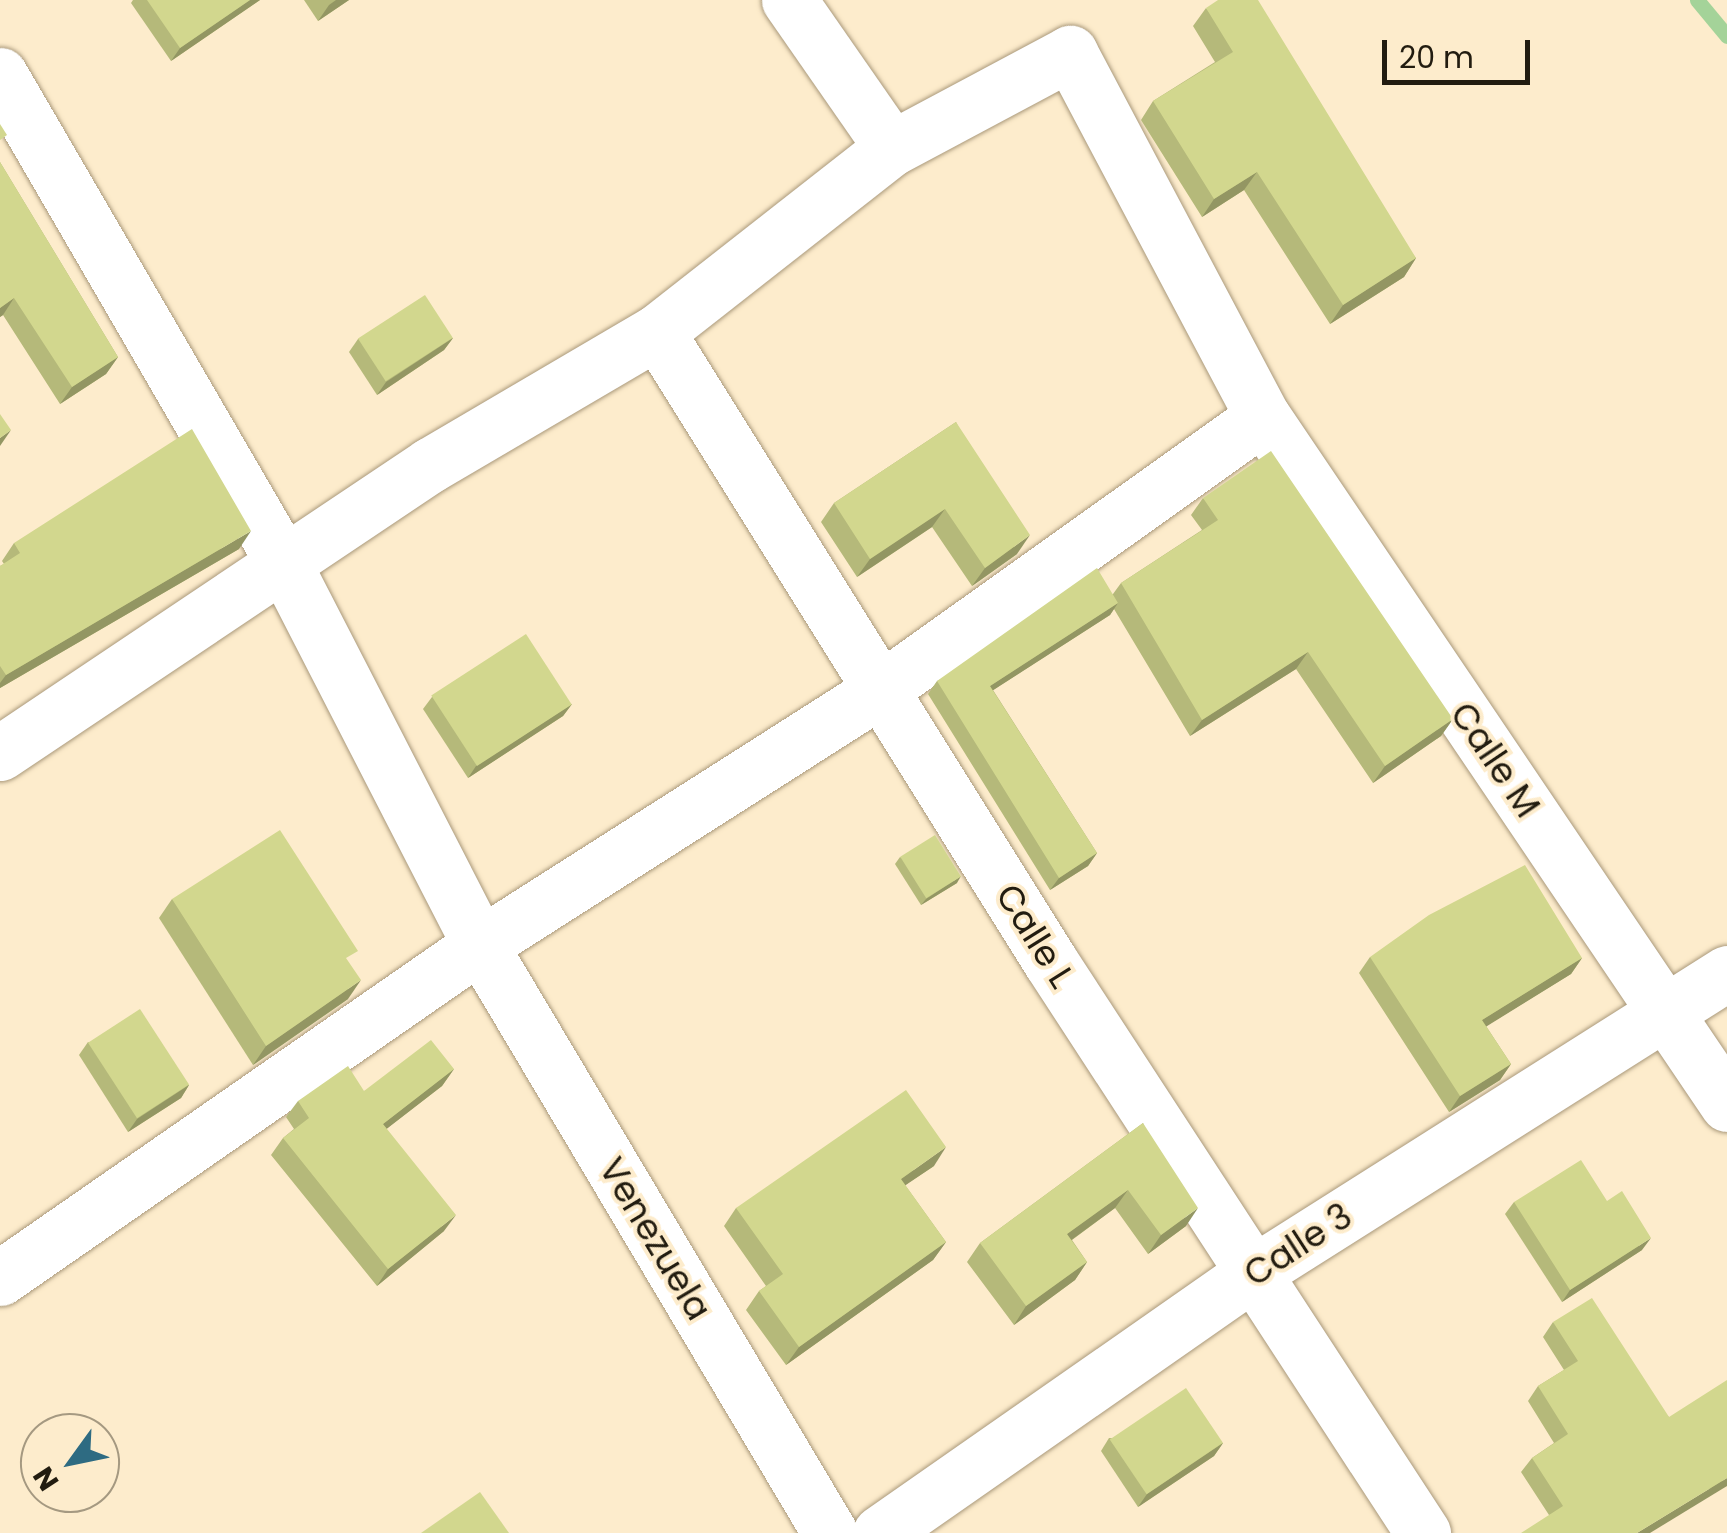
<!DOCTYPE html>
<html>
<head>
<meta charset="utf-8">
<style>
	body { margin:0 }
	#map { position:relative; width:1727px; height:1533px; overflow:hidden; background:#fdeccc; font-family:Poppins,sans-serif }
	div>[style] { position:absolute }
	.stream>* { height:15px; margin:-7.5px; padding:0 7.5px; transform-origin:7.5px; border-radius:7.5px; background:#a4d399 }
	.roads { filter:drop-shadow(0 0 2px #aa997b) drop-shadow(0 0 2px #aa997b) }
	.minor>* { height:55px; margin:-27.5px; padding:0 27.5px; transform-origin:27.5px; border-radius:27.5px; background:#fff }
	.wall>* { inset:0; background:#b5b97a }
	.shaded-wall>* { inset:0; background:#939663 }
	.building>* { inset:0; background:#d2d78e; transform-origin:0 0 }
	span { translate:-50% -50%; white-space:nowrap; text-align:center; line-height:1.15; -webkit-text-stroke:8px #fdeccc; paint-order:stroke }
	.street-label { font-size:35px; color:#221c10 }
	.north { position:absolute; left:20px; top:1413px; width:100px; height:100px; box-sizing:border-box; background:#fdeccc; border:2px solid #a59981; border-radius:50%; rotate:237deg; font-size:28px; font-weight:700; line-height:40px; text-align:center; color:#221c10 }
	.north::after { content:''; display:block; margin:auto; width:35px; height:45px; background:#2e6b82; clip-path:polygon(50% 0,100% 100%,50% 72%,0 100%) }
	.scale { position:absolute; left:1382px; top:40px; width:148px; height:45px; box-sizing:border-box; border:5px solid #221c10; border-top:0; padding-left:12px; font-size:30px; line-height:35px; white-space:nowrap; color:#221c10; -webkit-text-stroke:8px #fdeccc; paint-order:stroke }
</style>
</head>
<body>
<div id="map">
	<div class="stream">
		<i style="left:1697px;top:0;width:47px;rotate:50.2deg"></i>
	</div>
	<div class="roads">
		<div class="minor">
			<i style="left:789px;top:0;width:180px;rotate:55.2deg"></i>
			<i style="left:0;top:75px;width:563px;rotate:59.84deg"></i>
			<i style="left:283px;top:562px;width:431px;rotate:62.8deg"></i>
			<i style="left:480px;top:945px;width:684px;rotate:59.24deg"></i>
			<i style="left:657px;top:332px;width:742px;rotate:58deg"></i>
			<i style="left:1050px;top:961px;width:683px;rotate:56.89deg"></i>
			<i style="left:0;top:753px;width:518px;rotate:-33.81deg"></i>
			<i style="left:430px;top:465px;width:263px;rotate:-30.4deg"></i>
			<i style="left:657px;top:332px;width:298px;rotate:-38.1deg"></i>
			<i style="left:892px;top:148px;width:202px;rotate:-28.1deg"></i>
			<i style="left:1070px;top:53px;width:412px;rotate:62.1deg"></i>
			<i style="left:1263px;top:417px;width:829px;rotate:55.96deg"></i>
			<i style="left:0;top:1278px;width:584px;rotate:-34.75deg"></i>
			<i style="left:480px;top:945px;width:474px;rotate:-32.5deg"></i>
			<i style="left:880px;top:690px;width:470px;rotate:-35.5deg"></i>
			<i style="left:880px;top:1533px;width:455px;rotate:-34.9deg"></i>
			<i style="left:1253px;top:1273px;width:561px;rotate:-32.33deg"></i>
		</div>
	</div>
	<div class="wall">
		<i style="clip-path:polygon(133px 0,260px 0,171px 61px,131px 3px)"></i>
		<i style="clip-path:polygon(304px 0,349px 0,318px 21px)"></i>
		<i style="clip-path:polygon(1206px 8px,1416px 258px,1404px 277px,1330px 324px,1244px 190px,1202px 217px,1141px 120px,1153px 101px,1215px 62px,1193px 26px)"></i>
		<i style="clip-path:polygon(0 162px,118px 357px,106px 374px,60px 404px,3px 315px,0 317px)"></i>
		<i style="clip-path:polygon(453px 338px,444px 350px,377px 395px,349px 352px,358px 339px)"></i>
		<i style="clip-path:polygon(956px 422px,1017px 554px,972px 586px,932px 527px,857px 577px,821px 522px,834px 503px)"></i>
		<i style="clip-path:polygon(1203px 498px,1453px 719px,1441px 736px,1373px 783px,1296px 669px,1190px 736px,1114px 609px,1110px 615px,993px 690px,1097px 853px,1088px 866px,1050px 890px,928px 694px,937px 681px,1113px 594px,1121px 583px,1202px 530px,1191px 515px)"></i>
		<i style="clip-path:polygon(14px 543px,239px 549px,0 688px,0 566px,4px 564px,2px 561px)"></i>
		<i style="clip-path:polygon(432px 697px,572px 704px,563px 716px,468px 778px,423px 709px)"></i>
		<i style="clip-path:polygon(900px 857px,957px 883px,921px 905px,895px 864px)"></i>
		<i style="clip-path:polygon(172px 899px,349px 963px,348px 999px,253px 1065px,159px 918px)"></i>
		<i style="clip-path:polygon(1370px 957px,1582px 958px,1571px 974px,1486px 1026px,1511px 1064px,1500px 1080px,1449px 1112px,1359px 973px)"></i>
		<i style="clip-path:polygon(88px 1042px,189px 1085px,181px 1098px,128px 1132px,79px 1055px)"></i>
		<i style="clip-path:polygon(454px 1069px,442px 1086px,386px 1129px,444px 1231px,377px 1286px,271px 1155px,283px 1138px,294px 1129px,286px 1117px,298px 1101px,364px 1091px)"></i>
		<i style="clip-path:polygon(1143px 1123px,1186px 1226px,1148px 1254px,1115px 1208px,1072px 1240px,1087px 1262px,1075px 1280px,1014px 1325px,967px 1262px,980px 1243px)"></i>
		<i style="clip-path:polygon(934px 1166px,905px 1185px,946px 1242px,933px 1260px,786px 1365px,746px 1310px,759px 1291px,766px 1286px,724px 1226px,736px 1208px)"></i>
		<i style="clip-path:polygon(1607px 1201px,1642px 1250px,1562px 1302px,1505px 1214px,1514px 1202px)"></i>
		<i style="clip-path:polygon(1553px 1322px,1669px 1417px,1727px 1486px,1549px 1515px,1521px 1472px,1532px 1458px,1554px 1443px,1528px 1401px,1538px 1386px,1564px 1370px,1543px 1337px)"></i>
		<i style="clip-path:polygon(1109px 1438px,1223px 1443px,1214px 1456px,1138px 1507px,1101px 1451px)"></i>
	</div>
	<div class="shaded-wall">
		<i style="clip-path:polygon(250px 0,260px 0,171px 61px,180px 48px)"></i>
		<i style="clip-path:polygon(336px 0,349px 0,318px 21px,329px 5px)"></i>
		<i style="clip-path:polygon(1257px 172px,1244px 190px,1202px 217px,1214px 199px)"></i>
		<i style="clip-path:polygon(1416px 258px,1404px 277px,1330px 324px,1343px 305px)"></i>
		<i style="clip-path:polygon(14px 298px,3px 315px,0 317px,0 308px)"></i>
		<i style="clip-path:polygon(453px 338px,444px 350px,377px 395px,386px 382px)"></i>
		<i style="clip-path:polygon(118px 357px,106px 374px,60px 404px,72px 387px)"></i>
		<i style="clip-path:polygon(11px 430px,0 446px,0 438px)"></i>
		<i style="clip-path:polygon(945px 509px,932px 527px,857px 577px,870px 559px)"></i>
		<i style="clip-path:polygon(251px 531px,239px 549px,0 688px,0 683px,6px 675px)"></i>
		<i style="clip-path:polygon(1030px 535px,1017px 554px,972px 586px,985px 568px)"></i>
		<i style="clip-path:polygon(1118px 603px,1110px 615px,981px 698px,990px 686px)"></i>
		<i style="clip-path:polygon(1308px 652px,1296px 669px,1190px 736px,1202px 720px)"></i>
		<i style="clip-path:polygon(572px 704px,563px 716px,468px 778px,476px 766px)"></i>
		<i style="clip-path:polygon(1453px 719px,1441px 736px,1373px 783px,1385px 766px)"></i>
		<i style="clip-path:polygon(1097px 853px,1088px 866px,1050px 890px,1059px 878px)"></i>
		<i style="clip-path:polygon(961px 876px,957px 883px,921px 905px,926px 899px)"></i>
		<i style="clip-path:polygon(1582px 958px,1571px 974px,1471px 1036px,1482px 1020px)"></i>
		<i style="clip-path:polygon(361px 980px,348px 999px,253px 1065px,266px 1046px)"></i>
		<i style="clip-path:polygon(1511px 1064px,1500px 1080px,1449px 1112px,1460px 1096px)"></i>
		<i style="clip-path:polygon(454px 1069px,442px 1086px,371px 1141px,383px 1124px)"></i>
		<i style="clip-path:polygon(189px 1085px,181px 1098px,128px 1132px,137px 1119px)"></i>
		<i style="clip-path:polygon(946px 1147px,934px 1166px,888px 1197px,901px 1179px)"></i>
		<i style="clip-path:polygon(1128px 1190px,1115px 1208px,1055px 1252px,1067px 1234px)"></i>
		<i style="clip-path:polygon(1198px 1208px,1186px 1226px,1148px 1254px,1161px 1235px)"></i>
		<i style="clip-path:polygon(456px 1215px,444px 1231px,377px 1286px,388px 1269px)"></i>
		<i style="clip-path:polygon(1651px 1238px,1642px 1250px,1562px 1302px,1570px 1290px)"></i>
		<i style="clip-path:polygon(946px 1242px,933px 1260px,786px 1365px,799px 1347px)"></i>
		<i style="clip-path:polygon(1087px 1262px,1075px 1280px,1014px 1325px,1026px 1306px)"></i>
		<i style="clip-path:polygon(1223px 1443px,1214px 1456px,1138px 1507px,1147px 1494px)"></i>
		<i style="clip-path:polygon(1727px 1478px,1727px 1486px,1650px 1533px,1637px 1533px)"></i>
	</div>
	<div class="building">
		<i style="clip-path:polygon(147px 0,250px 0,180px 48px)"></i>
		<i style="clip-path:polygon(1218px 0,1258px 0,1416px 258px,1343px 305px,1257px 172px,1214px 199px,1153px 101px,1233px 52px,1206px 8px)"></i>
		<i style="clip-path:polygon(0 124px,7px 135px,0 140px)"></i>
		<i style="clip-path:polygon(0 162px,118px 357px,72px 387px,14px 298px,0 308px)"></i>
		<i style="left:425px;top:295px;width:51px;height:80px;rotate:57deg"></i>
		<i style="clip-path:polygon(0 414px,11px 430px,0 438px)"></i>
		<i style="clip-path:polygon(956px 422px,1030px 535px,985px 568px,945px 509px,870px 559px,834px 503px)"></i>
		<i style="clip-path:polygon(192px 429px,251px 531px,6px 675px,0 666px,0 566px,20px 553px,14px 543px)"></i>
		<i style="clip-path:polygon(1271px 451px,1453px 719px,1385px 766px,1308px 652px,1202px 720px,1121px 583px,1218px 520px,1203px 498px)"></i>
		<i style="clip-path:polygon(1097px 568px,1118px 603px,990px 686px,1097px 853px,1059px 878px,937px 681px)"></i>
		<i style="left:526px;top:634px;width:84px;height:113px;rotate:57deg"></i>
		<i style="clip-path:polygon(280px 830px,358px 951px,346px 958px,361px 980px,266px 1046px,172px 899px)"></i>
		<i style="left:935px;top:835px;width:49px;height:41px;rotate:58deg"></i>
		<i style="clip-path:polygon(1525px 865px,1582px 958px,1482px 1020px,1511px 1064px,1460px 1096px,1370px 957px,1429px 915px)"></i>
		<i style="left:140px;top:1009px;width:90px;height:62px;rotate:57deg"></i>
		<i style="clip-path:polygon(431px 1040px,454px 1069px,383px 1124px,456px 1215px,388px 1269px,283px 1138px,309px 1118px,298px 1101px,348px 1066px,364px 1091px)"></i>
		<i style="clip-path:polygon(906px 1090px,946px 1147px,901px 1179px,946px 1242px,799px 1347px,759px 1291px,783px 1274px,736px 1208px)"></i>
		<i style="clip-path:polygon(1143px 1123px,1198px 1208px,1161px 1235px,1128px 1190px,1067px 1234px,1087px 1262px,1026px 1306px,980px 1243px)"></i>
		<i style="clip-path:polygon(1581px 1160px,1607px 1201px,1622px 1191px,1651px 1238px,1570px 1290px,1514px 1202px)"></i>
		<i style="clip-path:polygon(1592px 1298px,1669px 1417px,1727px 1380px,1727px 1478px,1637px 1533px,1521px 1533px,1563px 1506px,1532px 1458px,1568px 1434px,1538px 1386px,1578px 1361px,1553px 1322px)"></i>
		<i style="left:1186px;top:1388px;width:66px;height:92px;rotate:56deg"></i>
		<i style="clip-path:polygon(480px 1492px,509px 1533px,421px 1533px)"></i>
	</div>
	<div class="street-label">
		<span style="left:1495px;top:760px;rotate:56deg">Calle M</span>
		<span style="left:1035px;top:936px;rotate:58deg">Calle L</span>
		<span style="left:655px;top:1239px;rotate:59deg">Venezuela</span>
		<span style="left:1298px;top:1245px;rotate:-33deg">Calle 3</span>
	</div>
	<div class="north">N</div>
	<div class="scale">20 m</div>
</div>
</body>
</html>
